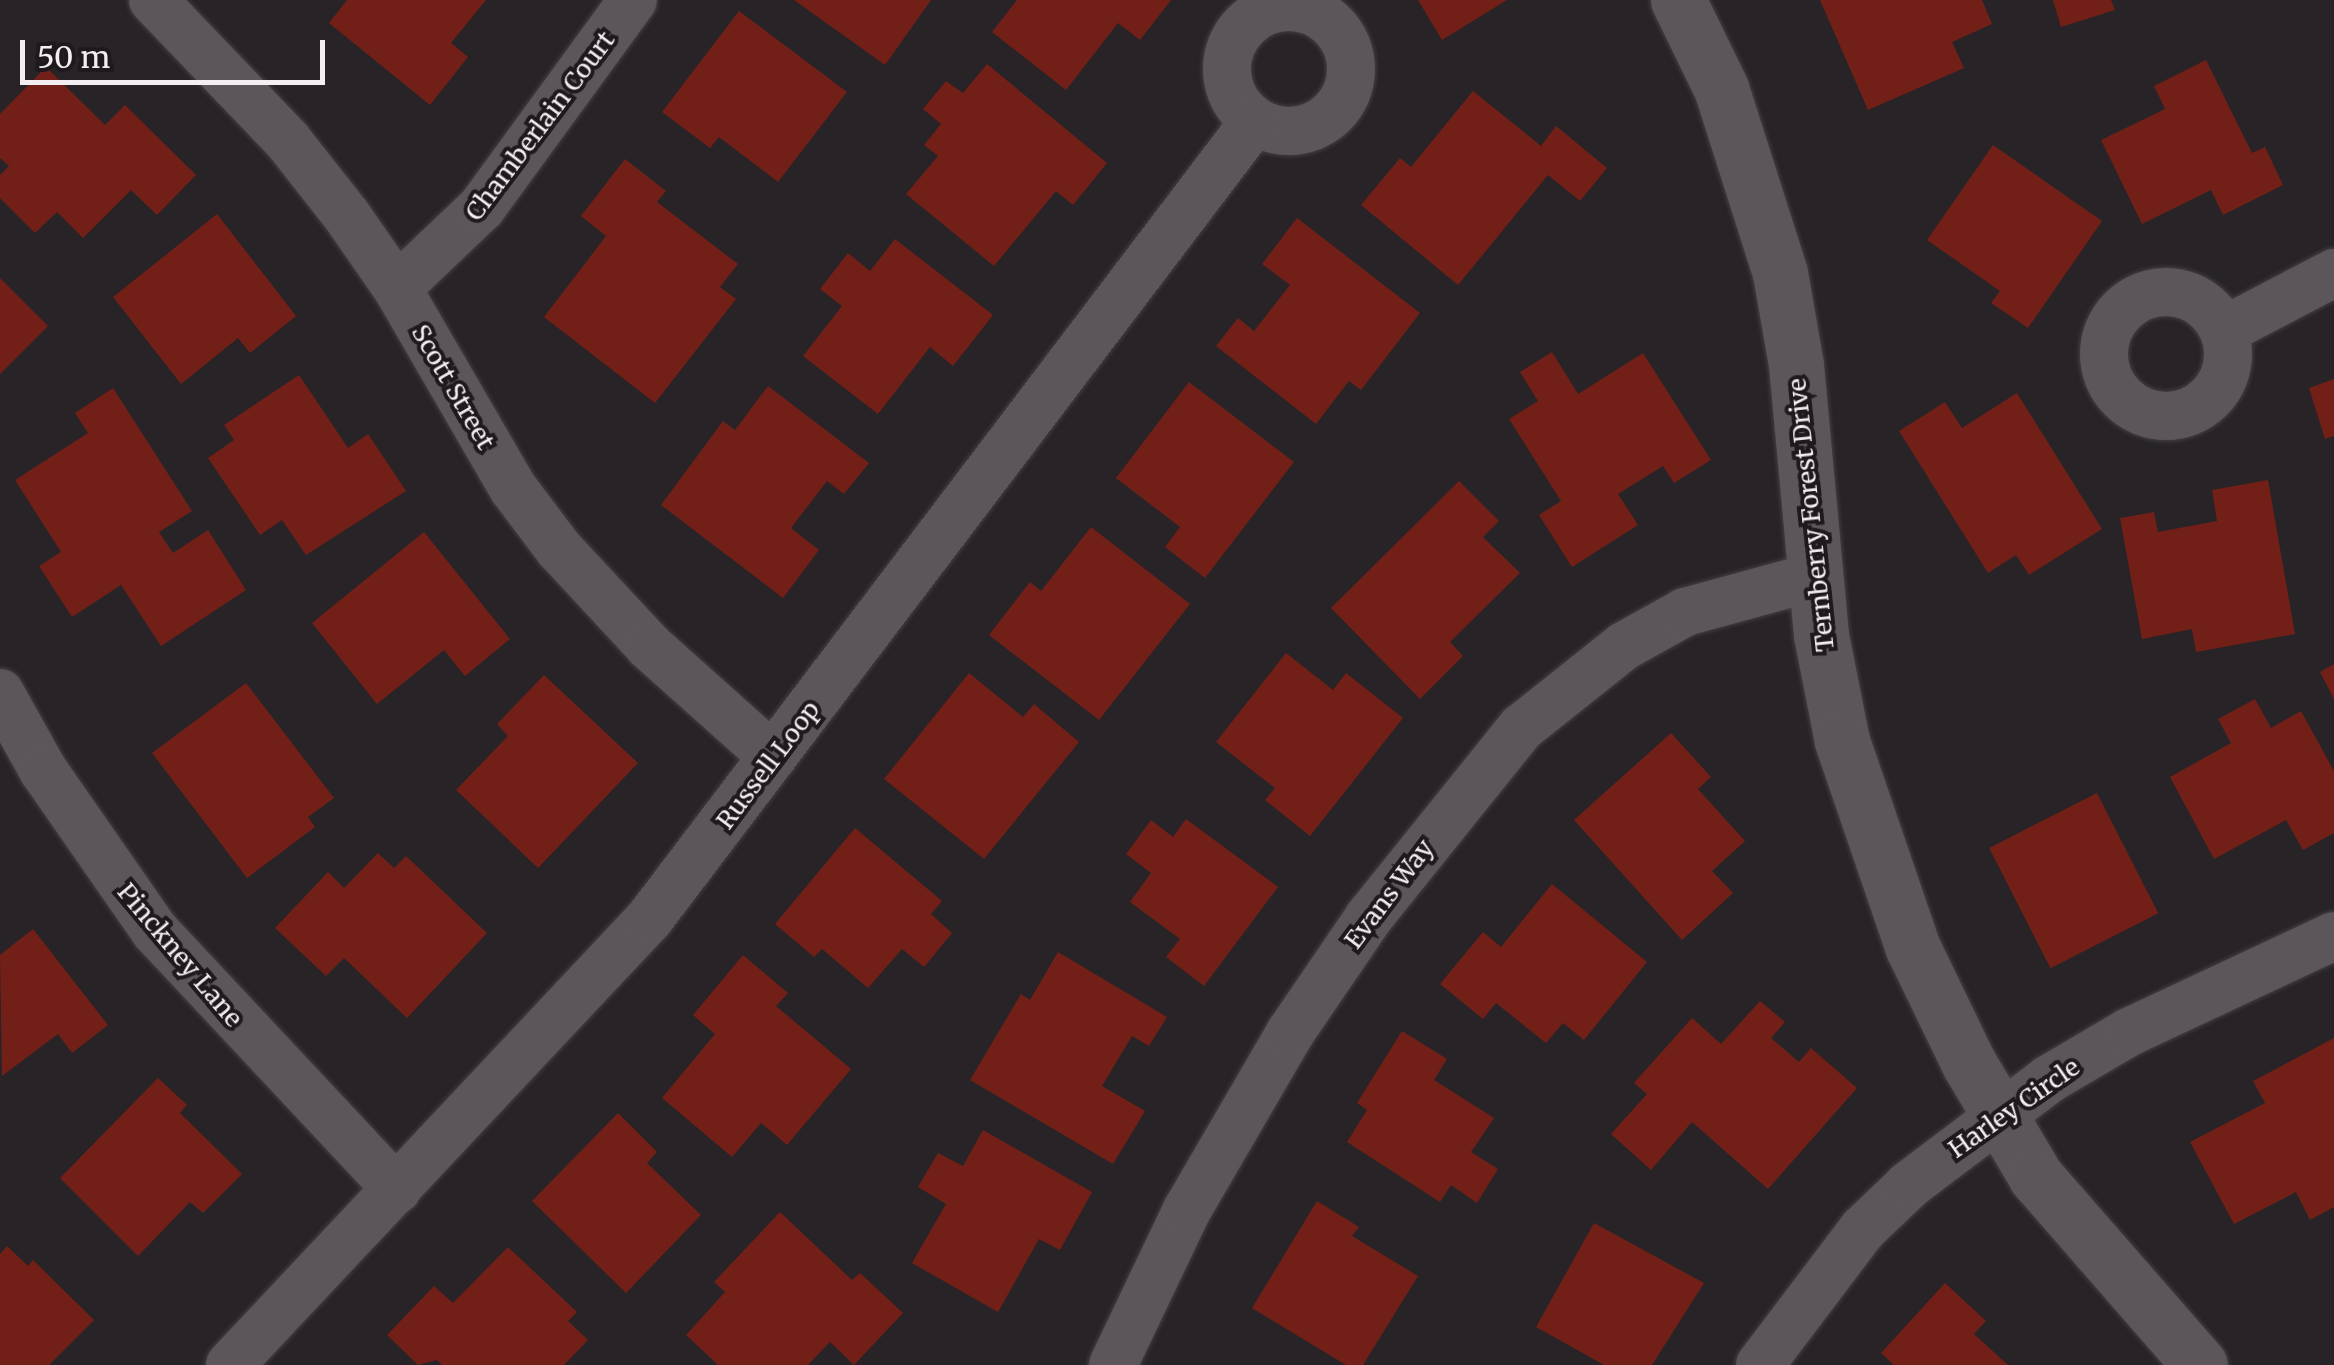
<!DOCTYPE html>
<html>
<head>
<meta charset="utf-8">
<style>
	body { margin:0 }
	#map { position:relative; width:2334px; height:1365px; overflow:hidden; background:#272327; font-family:Merriweather,serif }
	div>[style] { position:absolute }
	.building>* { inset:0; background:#722017; transform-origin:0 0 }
	.roads { filter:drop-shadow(0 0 2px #423e42) drop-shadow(0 0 2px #423e42) }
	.street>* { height:48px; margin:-24px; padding:0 24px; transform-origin:24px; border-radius:24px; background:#5c565b }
	.street>.ring { margin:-24px; padding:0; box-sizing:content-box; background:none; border:48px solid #5c565b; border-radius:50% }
	.secondary>* { height:55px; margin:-27.5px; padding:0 27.5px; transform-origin:27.5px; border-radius:27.5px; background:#5c565b }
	span { translate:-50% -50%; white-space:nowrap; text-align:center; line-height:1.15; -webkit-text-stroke:8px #1e191d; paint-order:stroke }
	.street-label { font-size:25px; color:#f2eef1 }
	.scale { position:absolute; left:20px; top:40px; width:305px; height:45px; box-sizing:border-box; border:5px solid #f2eef1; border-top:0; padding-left:12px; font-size:30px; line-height:35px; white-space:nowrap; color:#f2eef1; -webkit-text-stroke:8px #1e191d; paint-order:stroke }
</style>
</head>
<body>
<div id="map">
	<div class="building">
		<i style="clip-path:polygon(347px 0,486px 0,451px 43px,468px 57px,430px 105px,329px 23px)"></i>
		<i style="clip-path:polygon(794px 0,931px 0,885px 65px)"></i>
		<i style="clip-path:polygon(1017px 0,1171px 0,1140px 40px,1118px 23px,1066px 90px,992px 32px)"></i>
		<i style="clip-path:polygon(1418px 0,1507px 0,1442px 40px)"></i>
		<i style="clip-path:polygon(1820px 0,1982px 0,1992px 24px,1952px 42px,1964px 68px,1868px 110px)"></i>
		<i style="clip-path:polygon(2053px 0,2111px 0,2115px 10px,2061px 27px)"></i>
		<i style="clip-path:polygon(739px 11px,847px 92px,778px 182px,719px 137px,710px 148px,662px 112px)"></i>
		<i style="clip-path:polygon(2206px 60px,2252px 153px,2265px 147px,2283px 185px,2223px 215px,2211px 190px,2142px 224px,2101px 140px,2165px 109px,2154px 86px)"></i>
		<i style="clip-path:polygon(987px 64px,1107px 163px,1073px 205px,1056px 191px,994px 266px,906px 194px,938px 156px,924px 145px,941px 124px,923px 109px,946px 81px,963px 93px)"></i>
		<i style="clip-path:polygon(46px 67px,105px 125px,125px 105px,196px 175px,157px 215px,131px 190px,83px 238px,57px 212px,35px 233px,0 198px,0 175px,9px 166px,0 158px,0 114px)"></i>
		<i style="clip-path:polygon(1473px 91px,1541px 146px,1556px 126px,1607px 168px,1580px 201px,1548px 175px,1458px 285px,1361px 205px,1400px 158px,1411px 167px)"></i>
		<i style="clip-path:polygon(1993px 145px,2102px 221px,2028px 328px,1991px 303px,2000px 291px,1927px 240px)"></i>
		<i style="clip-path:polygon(625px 159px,666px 191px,657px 202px,738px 264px,720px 287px,736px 299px,655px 403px,544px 317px,606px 236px,581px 216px)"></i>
		<i style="clip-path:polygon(217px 214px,296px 316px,250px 353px,238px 338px,181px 384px,113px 297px)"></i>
		<i style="clip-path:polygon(1297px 218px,1420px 313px,1361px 390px,1349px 381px,1316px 424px,1216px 346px,1238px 318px,1254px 331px,1290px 285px,1262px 264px)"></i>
		<i style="clip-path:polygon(895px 239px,993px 315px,953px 366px,930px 347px,878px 414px,803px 356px,842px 306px,820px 289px,848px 253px,870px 271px)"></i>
		<i style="clip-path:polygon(0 278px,48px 326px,0 374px)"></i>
		<i style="clip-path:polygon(1552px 352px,1578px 394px,1643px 353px,1711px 460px,1674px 483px,1663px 466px,1618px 494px,1638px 525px,1572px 567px,1539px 515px,1561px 501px,1509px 419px,1538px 401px,1520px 372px)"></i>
		<i style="clip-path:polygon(299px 375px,348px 448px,368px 434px,406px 491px,306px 555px,282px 520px,260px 535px,208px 458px,234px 440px,224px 425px)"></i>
		<i style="clip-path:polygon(2334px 379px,2334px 436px,2325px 439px,2309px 388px)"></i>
		<i style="clip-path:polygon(1189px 382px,1294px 462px,1205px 578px,1165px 547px,1180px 527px,1116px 478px)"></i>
		<i style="clip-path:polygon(768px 386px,869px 463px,844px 494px,827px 481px,791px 528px,819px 550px,783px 598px,661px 505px,723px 421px,735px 430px)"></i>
		<i style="clip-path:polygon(113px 388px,192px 511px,159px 532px,173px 553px,208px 530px,246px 590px,161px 646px,121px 585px,72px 617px,39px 566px,61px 552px,15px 480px,88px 433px,75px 413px)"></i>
		<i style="clip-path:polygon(2017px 393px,2102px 529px,2029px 575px,2016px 555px,1988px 573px,1899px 431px,1945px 402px,1962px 428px)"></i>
		<i style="clip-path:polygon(2268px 480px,2295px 634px,2196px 652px,2192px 629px,2142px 639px,2120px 518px,2154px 512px,2158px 532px,2217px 521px,2212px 490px)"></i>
		<i style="clip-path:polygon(1459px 481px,1499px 521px,1483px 537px,1520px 573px,1450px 642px,1463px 656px,1420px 699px,1331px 608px)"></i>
		<i style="clip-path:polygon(1091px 527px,1190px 604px,1099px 720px,989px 635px,1030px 582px,1041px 591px)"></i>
		<i style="clip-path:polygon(424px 532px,510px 639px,465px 676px,444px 650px,377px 704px,312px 623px)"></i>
		<i style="clip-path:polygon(1286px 653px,1333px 690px,1346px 673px,1403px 718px,1310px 836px,1265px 800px,1275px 788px,1216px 742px)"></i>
		<i style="clip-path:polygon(2334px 664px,2334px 699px,2320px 672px)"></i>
		<i style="clip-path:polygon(969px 673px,1023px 717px,1034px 704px,1079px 742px,984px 859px,884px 779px)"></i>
		<i style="clip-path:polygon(544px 675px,638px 763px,538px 868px,456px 790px,508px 736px,497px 724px)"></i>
		<i style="clip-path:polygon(246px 683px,334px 798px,308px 817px,315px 827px,247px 878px,152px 753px)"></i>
		<i style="clip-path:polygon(2255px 699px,2271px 728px,2301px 711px,2334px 771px,2334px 833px,2303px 850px,2286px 820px,2214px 859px,2170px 777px,2231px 743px,2218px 719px)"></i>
		<i style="clip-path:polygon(1671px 733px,1711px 777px,1698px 789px,1745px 841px,1712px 871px,1733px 893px,1682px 940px,1574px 820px)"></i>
		<i style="left:2097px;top:793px;width:135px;height:121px;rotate:63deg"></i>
		<i style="clip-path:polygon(1186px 819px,1278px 887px,1204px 986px,1166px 957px,1180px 939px,1130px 902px,1151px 873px,1126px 854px,1151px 820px,1173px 837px)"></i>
		<i style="clip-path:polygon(855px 828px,942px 901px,931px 914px,952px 933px,924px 967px,902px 949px,868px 988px,822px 949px,814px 957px,775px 924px)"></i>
		<i style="clip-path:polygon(378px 853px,394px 868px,406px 856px,487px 933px,407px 1018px,344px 958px,326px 976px,275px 928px,328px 872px,344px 888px)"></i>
		<i style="clip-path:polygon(1552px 884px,1647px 962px,1584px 1040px,1563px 1023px,1546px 1043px,1496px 1003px,1483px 1019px,1440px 984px,1483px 932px,1501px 947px)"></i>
		<i style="clip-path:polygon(33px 929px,108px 1025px,72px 1053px,58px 1034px,2px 1076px,0 955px)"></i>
		<i style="clip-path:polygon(1058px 952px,1167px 1017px,1149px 1046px,1132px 1036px,1102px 1086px,1145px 1111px,1113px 1164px,970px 1080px,1021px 994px,1030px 1000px)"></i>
		<i style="clip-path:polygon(743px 955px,788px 993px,776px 1006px,851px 1069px,787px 1145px,761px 1123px,732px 1157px,662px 1098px,715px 1034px,693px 1015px)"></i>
		<i style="clip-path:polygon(1760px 1001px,1785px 1022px,1771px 1038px,1799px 1062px,1811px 1048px,1857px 1088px,1768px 1189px,1692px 1122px,1651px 1170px,1611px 1134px,1647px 1094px,1634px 1083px,1692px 1018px,1721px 1044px)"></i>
		<i style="clip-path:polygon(1402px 1031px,1447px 1059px,1434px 1080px,1494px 1118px,1471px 1152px,1498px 1169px,1477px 1203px,1451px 1185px,1440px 1202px,1347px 1142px,1367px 1110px,1357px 1103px)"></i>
		<i style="clip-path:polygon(2334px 1038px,2334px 1207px,2310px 1220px,2296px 1192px,2234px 1224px,2190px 1142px,2265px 1103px,2253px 1081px)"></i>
		<i style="clip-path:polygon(158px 1078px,187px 1105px,180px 1113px,242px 1174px,203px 1213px,190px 1202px,138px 1256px,60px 1178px)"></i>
		<i style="clip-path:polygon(618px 1113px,657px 1152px,647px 1163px,701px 1215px,626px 1293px,532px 1201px)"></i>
		<i style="clip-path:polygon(983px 1130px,1092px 1192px,1060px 1250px,1039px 1239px,998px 1312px,912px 1263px,946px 1204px,918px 1187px,938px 1153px,963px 1166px)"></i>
		<i style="clip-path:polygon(1317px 1201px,1359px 1227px,1352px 1236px,1418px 1276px,1363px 1365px,1346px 1365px,1252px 1308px)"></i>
		<i style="clip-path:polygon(780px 1212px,852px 1280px,860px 1273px,903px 1313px,854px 1365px,830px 1342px,808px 1365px,718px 1365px,686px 1335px,725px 1292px,714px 1282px)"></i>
		<i style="clip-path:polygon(1594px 1223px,1704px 1283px,1652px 1365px,1604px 1365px,1536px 1327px)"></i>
		<i style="clip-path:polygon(7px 1246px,28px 1266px,33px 1260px,94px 1320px,49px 1365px,0 1365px,0 1254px)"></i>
		<i style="clip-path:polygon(508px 1247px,577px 1312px,568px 1321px,588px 1340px,564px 1365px,442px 1365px,437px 1360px,418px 1365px,387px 1335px,434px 1286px,453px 1303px)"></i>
		<i style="clip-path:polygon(1945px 1283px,1986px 1321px,1974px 1334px,2008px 1365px,1894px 1365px,1881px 1353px)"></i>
	</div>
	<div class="roads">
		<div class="street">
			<i style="left:153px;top:0;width:195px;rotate:46.2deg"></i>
			<i style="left:288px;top:141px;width:95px;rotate:51.8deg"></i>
			<i style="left:347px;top:216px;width:88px;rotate:55.2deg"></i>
			<i style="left:397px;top:288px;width:231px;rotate:59.9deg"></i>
			<i style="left:513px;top:488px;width:76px;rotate:53deg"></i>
			<i style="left:559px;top:549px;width:132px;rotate:47.1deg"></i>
			<i style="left:649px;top:646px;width:166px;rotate:41.8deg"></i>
			<i class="ring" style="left:1227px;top:7px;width:76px;height:76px"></i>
			<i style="left:397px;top:288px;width:117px;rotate:-43.6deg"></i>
			<i style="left:482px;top:207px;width:256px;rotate:-53.9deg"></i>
			<i class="ring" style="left:2104px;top:292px;width:76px;height:76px"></i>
			<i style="left:2225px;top:330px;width:123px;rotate:-27.6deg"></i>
			<i style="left:0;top:693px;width:88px;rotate:60.8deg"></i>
			<i style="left:43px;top:770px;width:196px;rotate:55.2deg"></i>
			<i style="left:155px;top:931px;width:354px;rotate:46.9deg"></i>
			<i style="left:230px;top:1365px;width:613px;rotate:-46.78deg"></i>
			<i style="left:650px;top:918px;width:999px;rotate:-52.81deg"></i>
			<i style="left:1113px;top:1365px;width:172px;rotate:-64.5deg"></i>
			<i style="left:1187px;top:1210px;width:205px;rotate:-59.8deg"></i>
			<i style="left:1290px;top:1033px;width:140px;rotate:-55.7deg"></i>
			<i style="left:1369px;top:917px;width:243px;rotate:-51.2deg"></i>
			<i style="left:1521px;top:728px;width:132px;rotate:-38.5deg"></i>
			<i style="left:1624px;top:646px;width:70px;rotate:-29.1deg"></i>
			<i style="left:1685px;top:612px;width:133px;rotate:-15.3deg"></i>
			<i style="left:1760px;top:1365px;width:171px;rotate:-52.9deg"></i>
			<i style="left:1863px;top:1229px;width:64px;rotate:-43.7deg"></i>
			<i style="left:1909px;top:1185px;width:176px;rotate:-37.1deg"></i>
			<i style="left:2049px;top:1079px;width:93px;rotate:-30.4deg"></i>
			<i style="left:2129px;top:1032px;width:226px;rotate:-25.1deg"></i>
		</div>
		<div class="secondary">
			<i style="left:1678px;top:0;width:98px;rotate:64deg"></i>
			<i style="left:1721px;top:88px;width:194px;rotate:72.3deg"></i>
			<i style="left:1780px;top:273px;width:93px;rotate:80.1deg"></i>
			<i style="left:1796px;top:365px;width:271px;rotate:84.7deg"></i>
			<i style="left:1821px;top:635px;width:108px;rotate:78.8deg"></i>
			<i style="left:1842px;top:741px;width:217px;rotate:71.1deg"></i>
			<i style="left:1912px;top:946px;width:129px;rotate:64.2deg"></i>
			<i style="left:1968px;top:1062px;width:134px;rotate:59.4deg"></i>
			<i style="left:2036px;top:1177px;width:249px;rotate:48.9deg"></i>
		</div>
	</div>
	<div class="street-label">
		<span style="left:540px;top:126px;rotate:-53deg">Chamberlain Court</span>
		<span style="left:453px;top:387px;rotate:60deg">Scott Street</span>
		<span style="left:1811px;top:515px;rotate:-96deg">Ternberry Forest Drive</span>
		<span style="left:768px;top:765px;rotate:-53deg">Russell Loop</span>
		<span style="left:1389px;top:894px;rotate:-53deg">Evans Way</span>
		<span style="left:180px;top:955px;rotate:50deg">Pinckney Lane</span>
		<span style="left:2014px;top:1108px;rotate:-35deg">Harley Circle</span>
	</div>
	<div class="scale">50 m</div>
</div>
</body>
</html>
